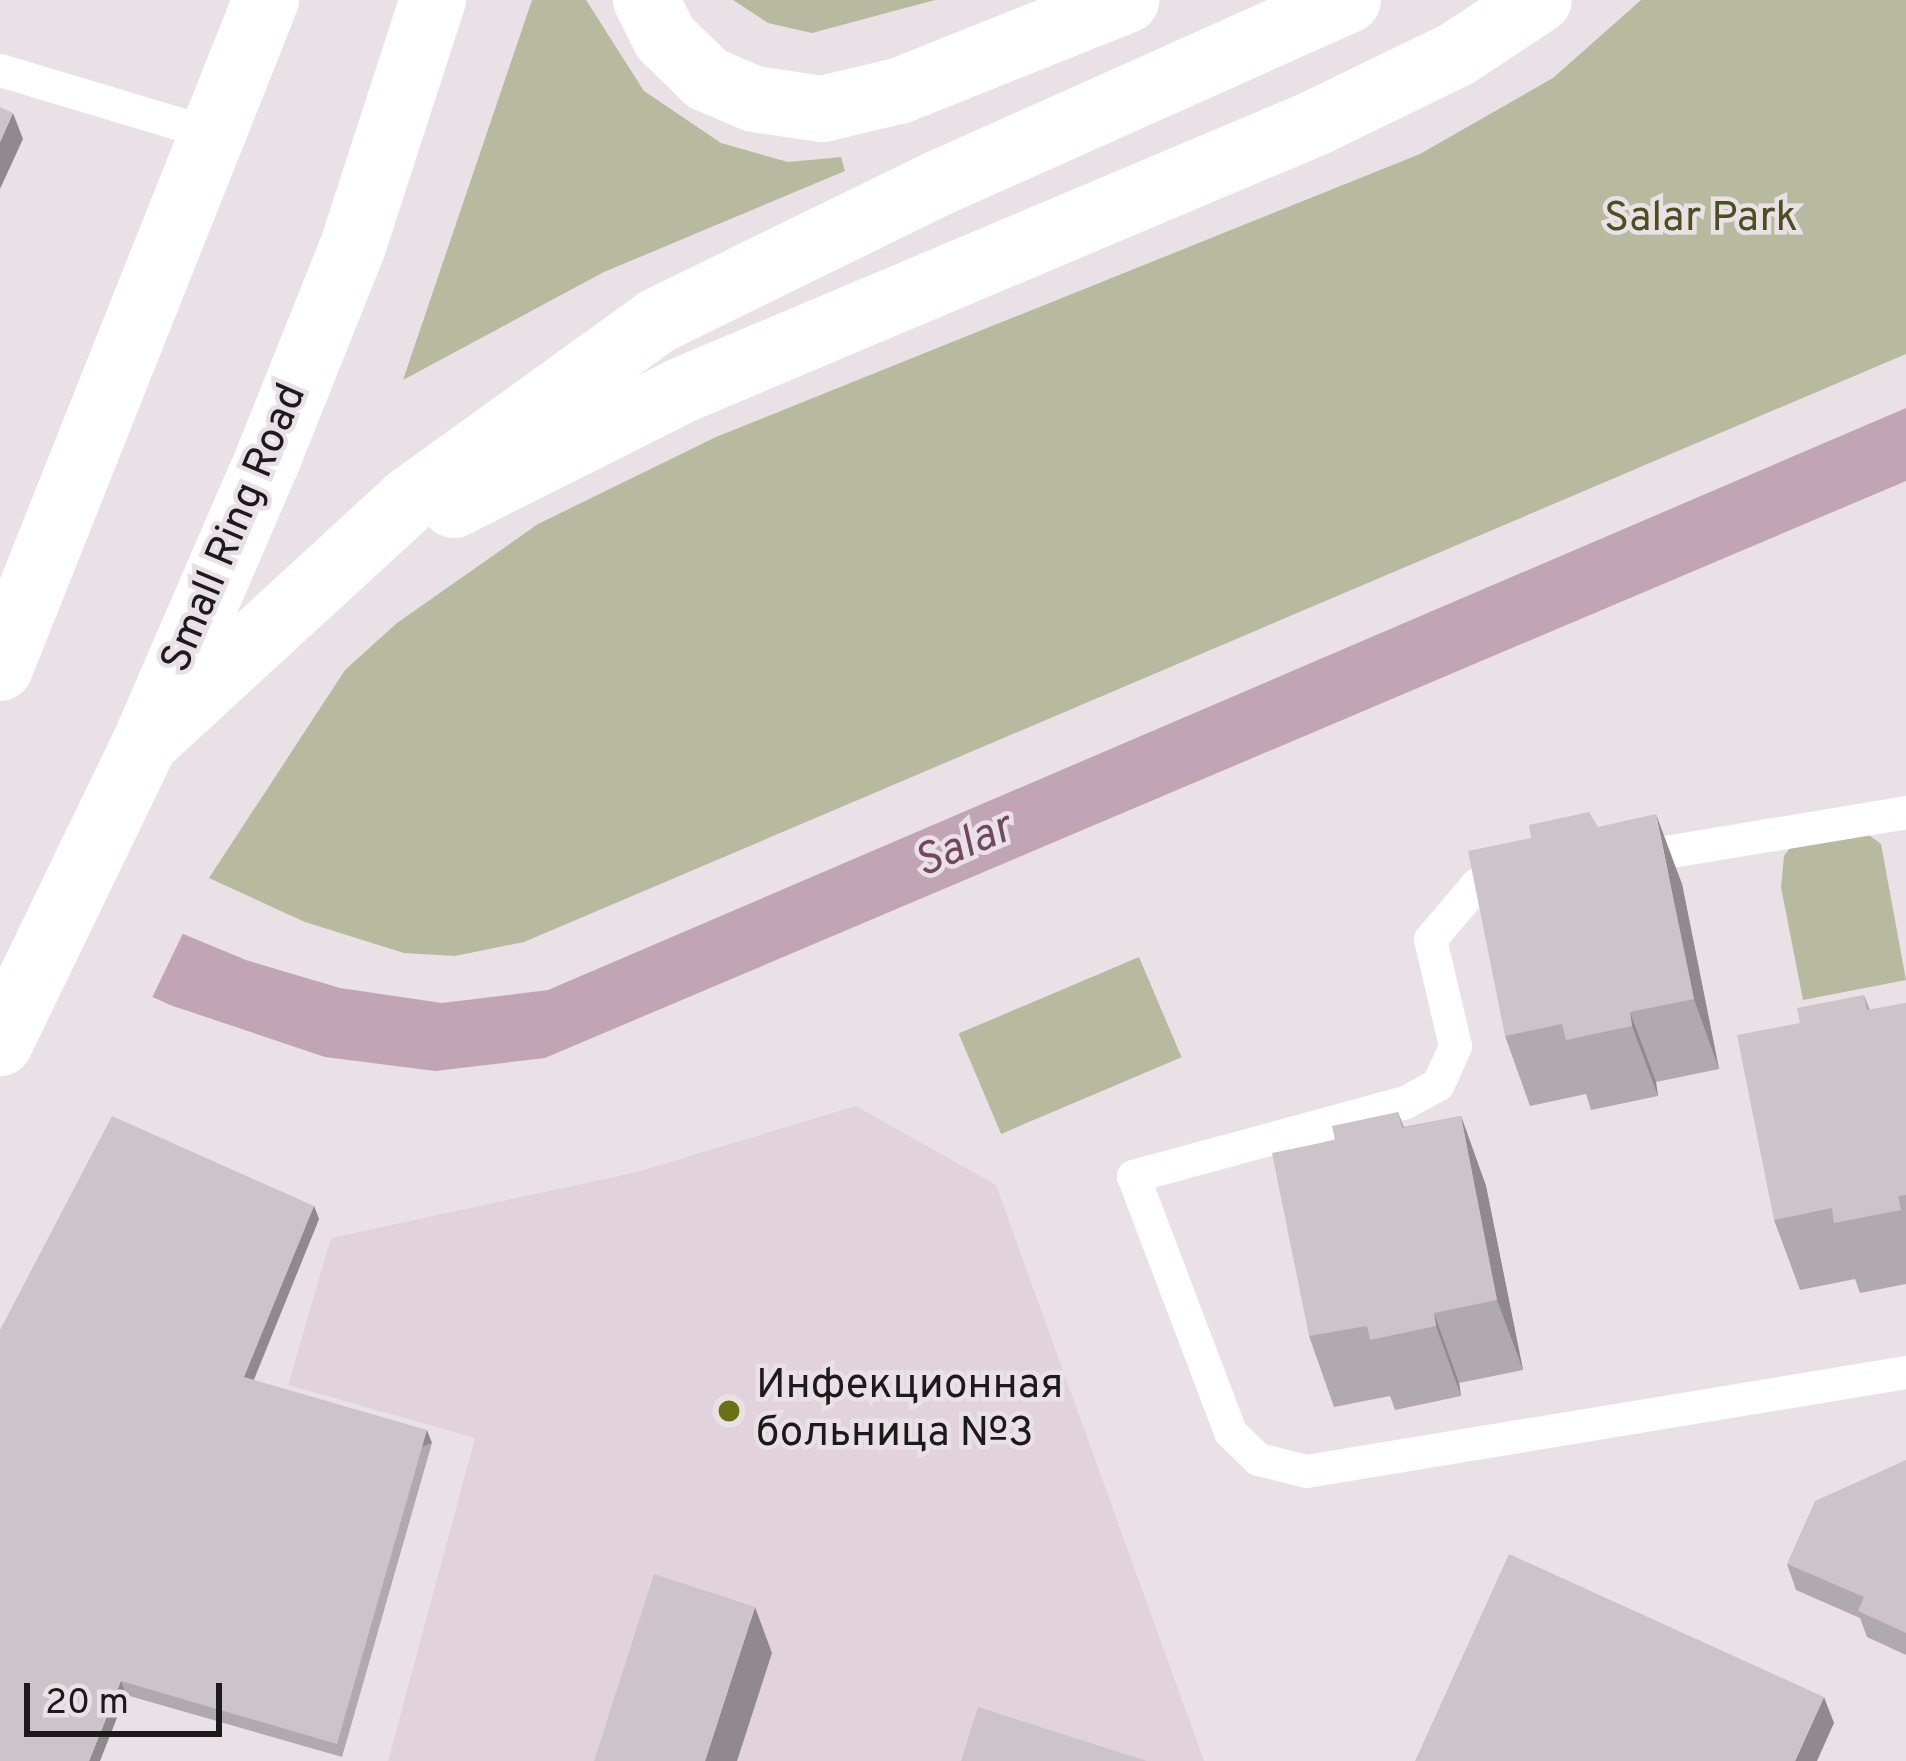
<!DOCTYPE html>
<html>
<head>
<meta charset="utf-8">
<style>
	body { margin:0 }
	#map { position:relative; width:1906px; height:1761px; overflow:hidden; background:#eae1e6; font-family:Overpass,sans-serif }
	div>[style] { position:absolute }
	.built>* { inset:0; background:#e2d2db }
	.green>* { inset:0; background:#b7ba9e; transform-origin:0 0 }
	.water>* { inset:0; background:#c2a5b4 }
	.pier>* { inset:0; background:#eae1e6 }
	.lane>* { height:33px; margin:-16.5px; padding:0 16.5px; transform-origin:16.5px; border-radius:16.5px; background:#fff }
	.highway>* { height:66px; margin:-33px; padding:0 33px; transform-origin:33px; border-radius:33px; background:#fff }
	.wall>* { inset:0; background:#b0a9ad }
	.shaded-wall>* { inset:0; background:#90898d; transform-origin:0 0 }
	.building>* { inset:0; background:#cdc4c9 }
	.dots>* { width:33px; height:33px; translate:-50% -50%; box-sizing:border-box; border:6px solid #eae1e6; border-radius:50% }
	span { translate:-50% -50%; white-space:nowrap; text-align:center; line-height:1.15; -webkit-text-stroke:9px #eae1e6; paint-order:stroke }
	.park-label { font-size:42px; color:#4c501f }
	.street-label { font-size:42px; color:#1d1a1b }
	.poi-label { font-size:42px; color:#1d1a1b }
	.left { translate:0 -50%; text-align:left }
	.water-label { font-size:45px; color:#734760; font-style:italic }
	.scale { position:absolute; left:24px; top:1683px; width:198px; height:54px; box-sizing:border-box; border:6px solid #1d1a1b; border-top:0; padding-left:15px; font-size:36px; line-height:42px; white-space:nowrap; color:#1d1a1b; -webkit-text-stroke:9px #eae1e6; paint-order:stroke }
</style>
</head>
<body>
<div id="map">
	<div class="built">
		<i style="clip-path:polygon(856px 1106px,996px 1185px,1204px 1761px,388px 1761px,475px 1438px,288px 1385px,331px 1238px,637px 1172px)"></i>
	</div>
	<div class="green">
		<i style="clip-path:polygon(532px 0,586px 0,644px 91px,721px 143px,788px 162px,841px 157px,845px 171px,604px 272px,403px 380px)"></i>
		<i style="clip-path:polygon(733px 0,935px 0,812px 33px,768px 23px)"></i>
		<i style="clip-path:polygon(1641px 0,1906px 0,1906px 354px,524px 942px,455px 956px,404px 953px,305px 922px,209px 878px,345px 670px,397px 623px,538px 524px,716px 437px,1420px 154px,1553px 78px)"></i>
		<i style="clip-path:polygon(1862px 830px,1881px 844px,1906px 980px,1803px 1000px,1781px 887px,1784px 856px,1796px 840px)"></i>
		<i style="left:1139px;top:957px;width:109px;height:196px;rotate:67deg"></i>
	</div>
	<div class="water">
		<i style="clip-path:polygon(1906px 408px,1906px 481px,545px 1058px,435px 1071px,325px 1057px,170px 1005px,0 927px,0 858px,246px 960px,340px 988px,442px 1003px,548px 990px)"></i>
	</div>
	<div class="pier">
		<i style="clip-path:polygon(0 852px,185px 929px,150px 1002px,0 934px)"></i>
	</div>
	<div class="lane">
		<i style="left:0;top:70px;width:227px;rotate:16.7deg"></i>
		<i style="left:1629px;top:858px;width:281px;rotate:-9.4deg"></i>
		<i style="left:1519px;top:877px;width:43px;rotate:170.5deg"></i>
		<i style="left:1477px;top:884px;width:72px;rotate:130.5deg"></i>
		<i style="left:1430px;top:939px;width:110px;rotate:76.8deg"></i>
		<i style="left:1455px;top:1046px;width:42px;rotate:114.1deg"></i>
		<i style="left:1438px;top:1084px;width:38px;rotate:151deg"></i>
		<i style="left:1405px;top:1102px;width:282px;rotate:164.8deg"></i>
		<i style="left:1133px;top:1176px;width:274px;rotate:69.2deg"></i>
		<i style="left:1230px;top:1432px;width:39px;rotate:44deg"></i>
		<i style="left:1258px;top:1459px;width:49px;rotate:14deg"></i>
		<i style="left:1306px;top:1471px;width:608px;rotate:-9.37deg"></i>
	</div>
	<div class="highway">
		<i style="left:646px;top:0;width:42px;rotate:63.4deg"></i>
		<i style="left:665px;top:38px;width:59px;rotate:44.3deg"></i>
		<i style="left:707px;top:79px;width:51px;rotate:23.1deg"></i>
		<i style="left:754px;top:99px;width:69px;rotate:8.4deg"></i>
		<i style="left:822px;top:109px;width:79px;rotate:-13.2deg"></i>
		<i style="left:899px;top:91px;width:245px;rotate:-21.8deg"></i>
		<i style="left:454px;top:505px;width:258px;rotate:-26.7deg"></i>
		<i style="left:685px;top:389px;width:682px;rotate:-22.88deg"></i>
		<i style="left:1313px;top:124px;width:160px;rotate:-25.9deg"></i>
		<i style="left:1457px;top:54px;width:98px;rotate:-33.4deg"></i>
		<i style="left:0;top:668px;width:719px;rotate:-68.29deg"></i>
		<i style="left:145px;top:743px;width:359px;rotate:-42.6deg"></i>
		<i style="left:409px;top:500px;width:306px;rotate:-35.8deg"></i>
		<i style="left:657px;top:321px;width:314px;rotate:-26.1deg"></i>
		<i style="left:939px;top:183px;width:448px;rotate:-24.1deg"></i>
		<i style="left:0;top:1043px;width:333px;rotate:-64.2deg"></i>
		<i style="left:145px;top:743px;width:313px;rotate:-66.6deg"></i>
		<i style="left:269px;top:456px;width:223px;rotate:-68.2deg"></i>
		<i style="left:352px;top:249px;width:262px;rotate:-72deg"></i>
	</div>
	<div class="wall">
		<i style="clip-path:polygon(1598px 827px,1682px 884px,1719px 1069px,1656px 1082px,1658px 1096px,1591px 1110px,1586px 1094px,1530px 1106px,1505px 1036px,1531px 838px)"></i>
		<i style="clip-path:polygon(1864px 995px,1870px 1010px,1906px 1003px,1906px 1284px,1860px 1293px,1855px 1279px,1800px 1290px,1774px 1220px,1800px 1023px)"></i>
		<i style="clip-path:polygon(1398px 1112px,1404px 1127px,1461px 1116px,1486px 1186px,1523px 1370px,1459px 1383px,1461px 1396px,1395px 1410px,1390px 1396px,1334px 1407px,1309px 1336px,1335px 1140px)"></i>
		<i style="clip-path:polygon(314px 1206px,319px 1219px,254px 1380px,432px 1443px,342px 1757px,126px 1695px,0 1761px)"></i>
		<i style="clip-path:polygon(1906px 1460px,1906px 1655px,1867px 1637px,1860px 1618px,1796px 1590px,1787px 1564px)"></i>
	</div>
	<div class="shaded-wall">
		<i style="clip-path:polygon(13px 113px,23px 139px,0 189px,0 142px)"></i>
		<i style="clip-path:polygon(1656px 814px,1682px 884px,1719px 1069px,1694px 999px)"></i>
		<i style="clip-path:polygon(1630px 1012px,1656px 1082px,1658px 1096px,1632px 1026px)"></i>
		<i style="clip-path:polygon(1461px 1116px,1486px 1186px,1523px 1370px,1497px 1300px)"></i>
		<i style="clip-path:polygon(314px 1206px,319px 1219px,249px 1391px,244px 1377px)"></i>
		<i style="clip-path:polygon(1434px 1313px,1459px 1383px,1461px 1396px,1436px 1326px)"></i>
		<i style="left:427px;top:1430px;width:14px;height:327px;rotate:69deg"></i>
		<i style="clip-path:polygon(755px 1607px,772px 1653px,737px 1761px,705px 1761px)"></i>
		<i style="clip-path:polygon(121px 1681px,126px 1695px,100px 1761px,89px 1761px)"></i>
		<i style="clip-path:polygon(1824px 1697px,1834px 1723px,1817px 1761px,1795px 1761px)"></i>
	</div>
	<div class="building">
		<i style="clip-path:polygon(0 107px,13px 113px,0 142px)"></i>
		<i style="clip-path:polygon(1589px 812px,1598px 827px,1656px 814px,1694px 999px,1630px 1012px,1632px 1026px,1566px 1040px,1562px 1024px,1505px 1036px,1468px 851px,1531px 838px,1529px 825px)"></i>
		<i style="clip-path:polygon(1864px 995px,1867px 1010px,1906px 1003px,1906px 1195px,1898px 1196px,1901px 1210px,1834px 1223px,1832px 1208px,1774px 1220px,1737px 1035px,1800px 1023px,1797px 1008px)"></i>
		<i style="clip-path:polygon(1398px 1112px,1402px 1128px,1461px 1116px,1497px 1300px,1434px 1313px,1436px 1326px,1370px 1340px,1367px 1326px,1309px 1336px,1272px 1153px,1335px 1140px,1332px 1126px)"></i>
		<i style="clip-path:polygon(112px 1116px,314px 1206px,244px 1377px,427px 1430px,337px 1744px,121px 1681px,89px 1761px,0 1761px,0 1330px)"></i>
		<i style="clip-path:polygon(1906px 1460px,1906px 1633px,1858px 1611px,1864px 1597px,1787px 1564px,1815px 1501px)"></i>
		<i style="clip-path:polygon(1509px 1554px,1824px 1697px,1795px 1761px,1415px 1761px)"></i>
		<i style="clip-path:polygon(654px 1574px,755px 1607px,705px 1761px,594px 1761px)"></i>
		<i style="clip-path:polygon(978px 1707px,1147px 1761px,961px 1761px)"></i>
	</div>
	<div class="dots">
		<i style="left:729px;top:1411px;background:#6b7016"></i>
	</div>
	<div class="park-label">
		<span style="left:1701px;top:220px">Salar Park</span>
	</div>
	<div class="street-label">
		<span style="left:236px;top:529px;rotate:-67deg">Small Ring Road</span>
	</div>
	<div class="poi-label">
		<span class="left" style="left:756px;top:1411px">Инфекционная<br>больница №3</span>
	</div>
	<div class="water-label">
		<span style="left:964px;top:847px;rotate:-23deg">Salar</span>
	</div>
	<div class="scale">20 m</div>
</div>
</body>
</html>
